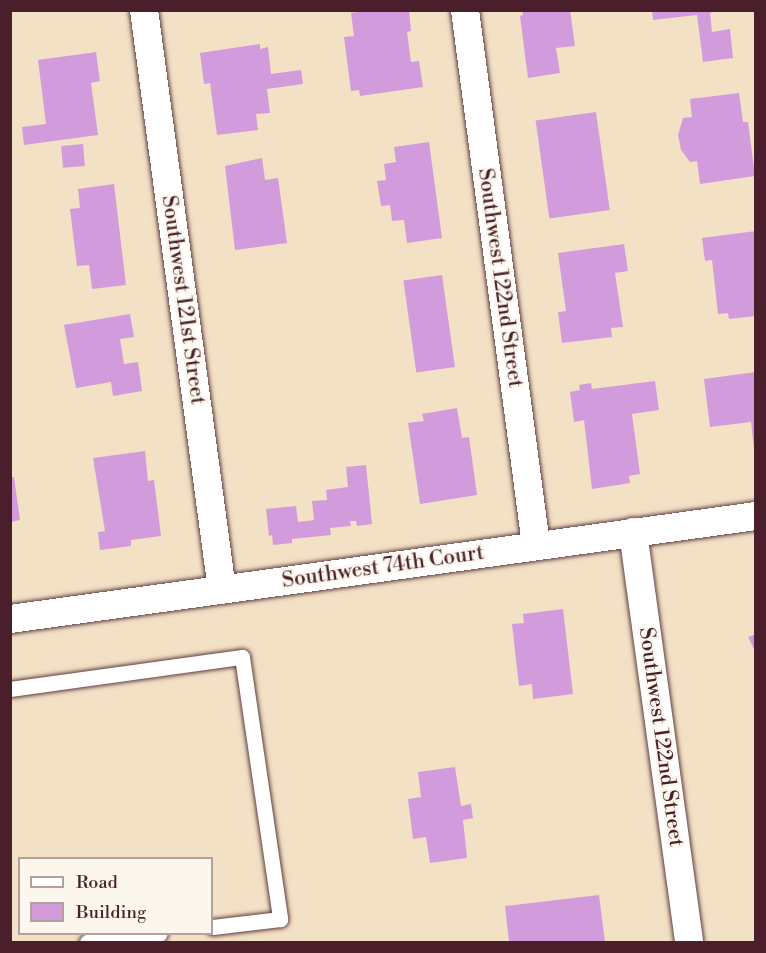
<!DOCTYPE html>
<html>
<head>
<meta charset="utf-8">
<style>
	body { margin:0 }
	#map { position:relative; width:766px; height:953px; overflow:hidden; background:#f2e1c4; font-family:"Libre Bodoni",serif }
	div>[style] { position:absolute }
	.building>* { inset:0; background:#d29cdc; transform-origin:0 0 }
	.roads { filter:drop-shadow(0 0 2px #633c42) drop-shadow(0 0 2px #633c42) }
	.service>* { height:15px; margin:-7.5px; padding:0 7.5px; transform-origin:7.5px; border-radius:7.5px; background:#fff }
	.minor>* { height:28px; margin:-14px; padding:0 14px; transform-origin:14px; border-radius:14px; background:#fff }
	span { translate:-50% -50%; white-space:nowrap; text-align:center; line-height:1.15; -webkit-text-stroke:5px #fbf7ec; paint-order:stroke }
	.street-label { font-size:21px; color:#4a1f2b }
	.frame { position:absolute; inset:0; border:12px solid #4a1f2b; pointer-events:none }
	.legend { position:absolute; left:18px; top:857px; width:195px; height:78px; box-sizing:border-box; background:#fbf7ec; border:2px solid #b4a19f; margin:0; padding:8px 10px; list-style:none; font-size:18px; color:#4a1f2b }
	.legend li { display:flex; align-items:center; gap:12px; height:30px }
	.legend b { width:30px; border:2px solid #b4a19f }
</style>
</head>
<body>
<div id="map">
	<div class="building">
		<i style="clip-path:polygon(370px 10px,409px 10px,411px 31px,407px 32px,411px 62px,419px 61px,423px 87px,360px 96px,359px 90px,351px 91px,344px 37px,354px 36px,351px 13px)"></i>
		<i style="clip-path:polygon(522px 10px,570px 10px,575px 46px,556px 48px,560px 73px,528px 78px,520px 16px,523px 15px)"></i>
		<i style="clip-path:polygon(652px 10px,718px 10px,710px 13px,712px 32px,730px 29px,733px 58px,703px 62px,697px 15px,653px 20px)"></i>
		<i style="clip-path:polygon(260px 44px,260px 49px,268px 47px,271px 74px,301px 70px,303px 84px,267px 89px,270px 113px,256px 114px,258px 130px,217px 135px,210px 83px,204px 84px,200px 53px)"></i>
		<i style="clip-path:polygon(96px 52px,100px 81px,91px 83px,98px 135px,24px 145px,22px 127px,46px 124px,38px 60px)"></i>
		<i style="clip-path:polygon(739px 93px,743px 122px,748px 122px,755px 176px,700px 184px,697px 161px,690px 162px,681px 150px,678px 135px,683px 118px,692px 117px,690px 99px)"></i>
		<i style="left:596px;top:112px;width:99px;height:61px;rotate:82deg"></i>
		<i style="clip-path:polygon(429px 142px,442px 238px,407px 243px,404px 220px,392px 221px,390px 205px,381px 206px,377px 181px,386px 180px,384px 164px,396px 162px,394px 147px)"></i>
		<i style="left:83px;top:144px;width:22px;height:22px;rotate:85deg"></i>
		<i style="clip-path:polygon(262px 158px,265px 180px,278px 178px,287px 243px,235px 250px,225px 166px)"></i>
		<i style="clip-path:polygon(114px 184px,126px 285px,92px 289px,89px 265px,77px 266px,70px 209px,80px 208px,78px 189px)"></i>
		<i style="clip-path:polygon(756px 231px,756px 316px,729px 319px,728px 313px,718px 314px,712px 260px,705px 261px,702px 238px)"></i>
		<i style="clip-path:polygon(624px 244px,628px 271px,615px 273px,623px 327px,611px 328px,612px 337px,562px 343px,558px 312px,566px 311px,558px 253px)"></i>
		<i style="left:442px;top:275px;width:93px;height:39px;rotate:82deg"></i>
		<i style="clip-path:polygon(130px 314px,134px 337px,120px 339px,124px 364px,138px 362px,142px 391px,113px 396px,111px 382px,76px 388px,64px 325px)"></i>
		<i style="clip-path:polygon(756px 372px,756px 449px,754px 449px,751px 422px,710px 427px,704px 379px)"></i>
		<i style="clip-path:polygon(655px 381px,659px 410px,632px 414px,640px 474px,629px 476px,630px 483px,592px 489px,584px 420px,574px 422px,570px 392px,580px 390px,579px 385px,591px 383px,592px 389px)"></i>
		<i style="clip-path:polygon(457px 408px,462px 438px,469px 437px,477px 495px,420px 504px,408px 423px,424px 421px,422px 414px)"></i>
		<i style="clip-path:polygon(145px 451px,148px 481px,154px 480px,161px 536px,131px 540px,131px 546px,100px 550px,98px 532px,105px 531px,93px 458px)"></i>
		<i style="clip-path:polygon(366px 465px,372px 524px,357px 526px,356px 521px,350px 521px,351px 526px,330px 528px,331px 535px,292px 539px,292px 543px,273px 545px,272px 535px,269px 536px,266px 509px,296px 506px,298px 522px,314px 520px,312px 501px,327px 500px,326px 490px,348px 487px,346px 467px)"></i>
		<i style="clip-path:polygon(10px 477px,14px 477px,20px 520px,10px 522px)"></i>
		<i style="clip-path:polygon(563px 609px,573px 694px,533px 699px,532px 684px,519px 686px,512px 624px,524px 623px,523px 614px)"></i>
		<i style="clip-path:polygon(756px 634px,756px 653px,748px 637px)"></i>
		<i style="clip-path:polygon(455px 767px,461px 806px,471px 804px,473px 818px,463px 820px,467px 858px,430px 863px,426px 837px,413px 839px,408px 799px,421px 797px,418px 772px)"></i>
		<i style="clip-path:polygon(599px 895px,605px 942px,509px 942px,505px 906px)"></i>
	</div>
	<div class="roads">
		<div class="service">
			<i style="left:10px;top:689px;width:234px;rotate:-7.9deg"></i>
			<i style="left:242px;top:657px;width:265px;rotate:81.7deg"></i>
			<i style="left:280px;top:919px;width:68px;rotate:173.3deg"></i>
			<i style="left:87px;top:942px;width:73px;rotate:-6.3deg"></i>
		</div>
		<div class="minor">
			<i style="left:144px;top:10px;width:585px;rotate:82.34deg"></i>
			<i style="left:465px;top:10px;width:540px;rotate:82.44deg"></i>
			<i style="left:633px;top:532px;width:414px;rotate:82.2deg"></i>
			<i style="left:10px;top:619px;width:753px;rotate:-7.86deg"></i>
		</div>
	</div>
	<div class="street-label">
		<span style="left:500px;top:278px;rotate:82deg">Southwest 122nd Street</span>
		<span style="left:183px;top:300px;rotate:82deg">Southwest 121st Street</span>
		<span style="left:383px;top:567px;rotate:-8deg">Southwest 74th Court</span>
		<span style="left:661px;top:737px;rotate:82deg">Southwest 122nd Street</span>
	</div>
	<div class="frame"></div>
	<ul class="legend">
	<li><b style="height:8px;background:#fff"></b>Road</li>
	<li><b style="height:16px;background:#d29cdc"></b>Building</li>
	</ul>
</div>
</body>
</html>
